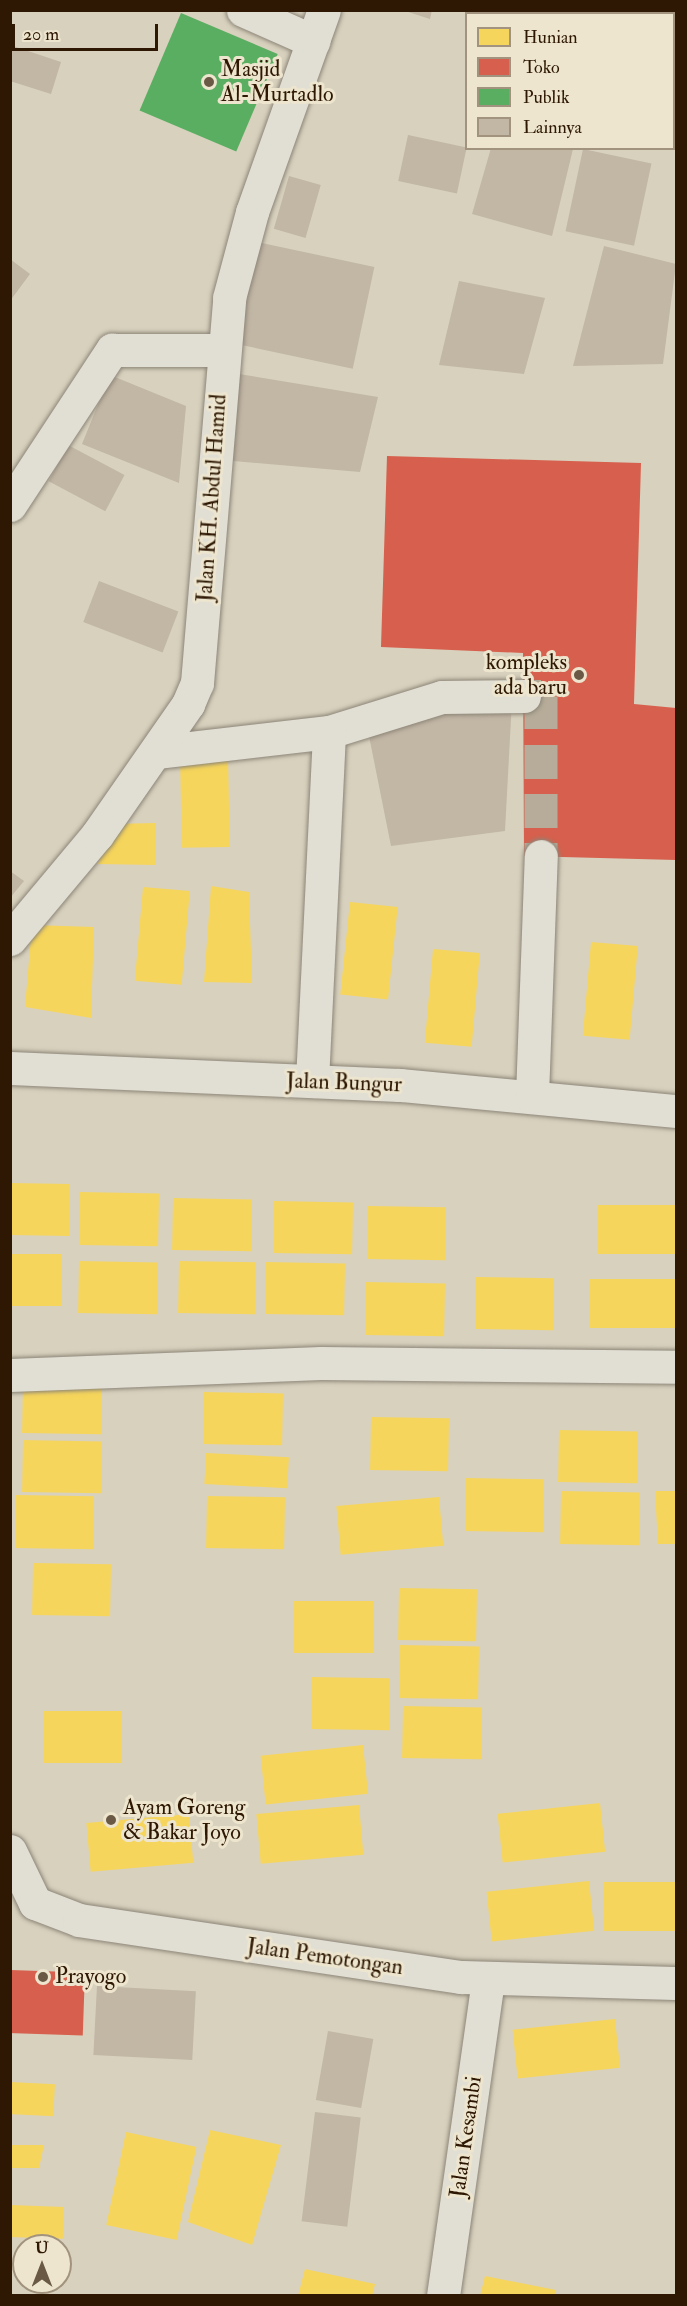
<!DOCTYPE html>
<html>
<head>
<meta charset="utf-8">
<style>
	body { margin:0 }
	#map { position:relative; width:687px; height:2306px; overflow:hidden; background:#d8d1be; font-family:"IM FELL Double Pica",serif }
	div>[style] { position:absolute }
	.homes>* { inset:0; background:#f6d55c; transform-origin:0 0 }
	.shops>* { inset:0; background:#d6604d; transform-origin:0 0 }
	.public>* { inset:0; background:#5aae61; transform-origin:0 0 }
	.building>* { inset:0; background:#c2b6a5; transform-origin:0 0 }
	.minor-tunnel>* { height:33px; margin-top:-16.5px; transform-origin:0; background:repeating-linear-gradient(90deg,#b6ac99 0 33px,transparent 0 49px) }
	.roads { filter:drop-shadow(0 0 2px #8c8577) drop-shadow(0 0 2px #8c8577) }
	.minor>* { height:33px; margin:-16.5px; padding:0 16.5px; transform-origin:16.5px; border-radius:16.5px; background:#e1ded4 }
	.dots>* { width:16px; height:16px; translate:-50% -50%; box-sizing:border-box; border:3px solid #ede5ce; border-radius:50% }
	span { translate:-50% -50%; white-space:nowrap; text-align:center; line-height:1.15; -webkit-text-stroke:6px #ede5ce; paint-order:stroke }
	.poi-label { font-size:22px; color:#2e1803 }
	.left { translate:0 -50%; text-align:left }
	.right { translate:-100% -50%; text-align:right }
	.street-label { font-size:22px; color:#2e1803 }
	.frame { position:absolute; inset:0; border:12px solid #2e1803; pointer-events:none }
	.legend { position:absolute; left:465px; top:12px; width:210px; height:138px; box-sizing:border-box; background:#ede5ce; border:2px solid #a1937d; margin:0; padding:8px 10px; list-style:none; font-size:18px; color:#2e1803 }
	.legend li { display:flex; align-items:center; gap:12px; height:30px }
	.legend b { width:30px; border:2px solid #a1937d }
	.north { position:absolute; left:12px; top:2234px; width:60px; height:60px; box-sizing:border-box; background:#ede5ce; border:2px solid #a1937d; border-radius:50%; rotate:0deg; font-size:16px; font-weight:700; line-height:24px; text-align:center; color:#2e1803 }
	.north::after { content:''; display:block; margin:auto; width:21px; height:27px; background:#6a5944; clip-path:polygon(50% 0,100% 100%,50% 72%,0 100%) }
	.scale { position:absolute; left:12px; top:24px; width:146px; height:27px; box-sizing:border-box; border:3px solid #2e1803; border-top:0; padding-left:8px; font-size:18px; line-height:21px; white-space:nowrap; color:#2e1803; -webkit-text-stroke:4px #ede5ce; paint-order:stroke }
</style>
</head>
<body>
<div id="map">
	<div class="homes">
		<i style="clip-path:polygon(554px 10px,600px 10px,554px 14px)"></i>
		<i style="left:228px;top:752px;width:95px;height:48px;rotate:89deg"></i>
		<i style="clip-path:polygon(155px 823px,155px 865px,98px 864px,111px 824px)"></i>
		<i style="clip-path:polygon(211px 886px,249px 892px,252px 983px,204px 982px)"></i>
		<i style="left:143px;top:887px;width:47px;height:94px;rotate:5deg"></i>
		<i style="left:350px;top:902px;width:48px;height:93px;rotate:6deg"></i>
		<i style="clip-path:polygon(32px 925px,94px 927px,91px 1018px,25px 1007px)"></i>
		<i style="left:591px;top:942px;width:47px;height:94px;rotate:5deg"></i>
		<i style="left:433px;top:949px;width:47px;height:94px;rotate:5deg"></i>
		<i style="left:10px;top:1183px;width:60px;height:52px;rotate:1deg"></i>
		<i style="left:80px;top:1192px;width:79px;height:53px;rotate:1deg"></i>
		<i style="left:173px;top:1198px;width:79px;height:52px;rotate:1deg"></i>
		<i style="left:274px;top:1201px;width:79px;height:52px;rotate:1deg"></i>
		<i style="left:676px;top:1205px;width:49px;height:78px;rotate:90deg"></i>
		<i style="left:368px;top:1206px;width:78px;height:53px;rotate:1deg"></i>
		<i style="left:10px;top:1254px;width:52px;height:52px"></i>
		<i style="left:79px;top:1261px;width:79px;height:52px;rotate:1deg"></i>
		<i style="left:179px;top:1261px;width:77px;height:52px;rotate:1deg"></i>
		<i style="left:266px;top:1262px;width:79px;height:52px;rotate:1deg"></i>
		<i style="left:476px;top:1277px;width:78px;height:52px;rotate:1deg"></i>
		<i style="left:676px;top:1279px;width:49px;height:87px;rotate:90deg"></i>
		<i style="left:366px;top:1282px;width:79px;height:53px;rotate:1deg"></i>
		<i style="left:23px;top:1381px;width:79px;height:52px;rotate:1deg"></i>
		<i style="left:204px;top:1392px;width:79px;height:52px;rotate:1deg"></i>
		<i style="left:371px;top:1417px;width:78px;height:53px;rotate:1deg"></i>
		<i style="left:559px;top:1430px;width:79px;height:52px;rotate:1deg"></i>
		<i style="left:23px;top:1440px;width:79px;height:52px;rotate:1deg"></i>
		<i style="left:206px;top:1453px;width:83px;height:31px;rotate:3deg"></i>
		<i style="left:466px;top:1478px;width:78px;height:53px;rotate:1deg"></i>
		<i style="left:561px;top:1491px;width:79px;height:53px;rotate:1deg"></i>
		<i style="clip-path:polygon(655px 1491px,676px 1491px,676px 1544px,658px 1544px)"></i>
		<i style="left:16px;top:1495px;width:78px;height:53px;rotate:1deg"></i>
		<i style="left:207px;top:1496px;width:78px;height:52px;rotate:1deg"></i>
		<i style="left:439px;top:1497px;width:49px;height:103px;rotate:85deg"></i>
		<i style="left:33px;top:1563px;width:78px;height:52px;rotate:1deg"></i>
		<i style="left:399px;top:1588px;width:78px;height:52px;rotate:1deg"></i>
		<i style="left:294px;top:1601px;width:79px;height:52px"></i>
		<i style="left:400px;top:1645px;width:79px;height:53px;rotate:1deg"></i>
		<i style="left:312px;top:1677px;width:78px;height:52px;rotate:1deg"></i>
		<i style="left:403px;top:1706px;width:79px;height:52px;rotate:1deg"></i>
		<i style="left:44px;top:1711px;width:78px;height:52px"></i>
		<i style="left:363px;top:1745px;width:49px;height:103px;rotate:84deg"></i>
		<i style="left:600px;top:1803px;width:49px;height:103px;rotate:84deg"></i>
		<i style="left:359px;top:1805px;width:50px;height:103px;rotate:85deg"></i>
		<i style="left:189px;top:1814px;width:49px;height:103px;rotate:85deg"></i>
		<i style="left:589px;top:1881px;width:50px;height:103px;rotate:84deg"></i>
		<i style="left:676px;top:1882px;width:49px;height:72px;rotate:90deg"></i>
		<i style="left:615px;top:2019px;width:49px;height:103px;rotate:84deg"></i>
		<i style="left:10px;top:2082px;width:45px;height:32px;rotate:3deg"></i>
		<i style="clip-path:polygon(210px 2130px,281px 2145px,252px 2245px,188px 2222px)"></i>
		<i style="left:126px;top:2132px;width:72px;height:95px;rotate:12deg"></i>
		<i style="clip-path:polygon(10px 2145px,44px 2145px,39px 2168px,10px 2168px)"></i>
		<i style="left:10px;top:2205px;width:54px;height:32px;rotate:2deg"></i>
		<i style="clip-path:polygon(305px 2269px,375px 2284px,372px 2296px,298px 2296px)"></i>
		<i style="clip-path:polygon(485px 2276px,556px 2290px,554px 2296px,480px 2296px)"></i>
	</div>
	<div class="shops">
		<i style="clip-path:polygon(387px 456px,641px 463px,634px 704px,676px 708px,676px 860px,524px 856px,523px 653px,381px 647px)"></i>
		<i style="left:10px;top:1970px;width:75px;height:63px;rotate:2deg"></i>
	</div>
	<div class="public">
		<i style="left:181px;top:13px;width:105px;height:106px;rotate:23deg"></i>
	</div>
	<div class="building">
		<i style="clip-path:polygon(402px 10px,432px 10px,430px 19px)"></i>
		<i style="clip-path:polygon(10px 45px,61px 62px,51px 94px,10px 81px)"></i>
		<i style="left:408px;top:135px;width:60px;height:47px;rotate:12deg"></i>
		<i style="clip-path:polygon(491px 148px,573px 149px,552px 236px,472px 214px)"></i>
		<i style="left:583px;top:149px;width:70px;height:84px;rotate:12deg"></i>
		<i style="left:289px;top:176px;width:33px;height:55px;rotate:16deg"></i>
		<i style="left:257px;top:242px;width:120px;height:104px;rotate:12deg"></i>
		<i style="clip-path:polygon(604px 246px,676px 264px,663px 364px,573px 366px)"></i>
		<i style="clip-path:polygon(10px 259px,30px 274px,10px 301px)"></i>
		<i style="clip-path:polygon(459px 281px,545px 298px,524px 374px,439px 365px)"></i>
		<i style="clip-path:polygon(233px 373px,378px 397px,360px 472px,222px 460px)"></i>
		<i style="clip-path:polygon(110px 375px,186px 406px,179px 483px,82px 444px)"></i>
		<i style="left:68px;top:445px;width:64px;height:41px;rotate:28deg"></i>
		<i style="left:99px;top:581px;width:85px;height:44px;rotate:21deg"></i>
		<i style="clip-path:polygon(512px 700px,505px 831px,391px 846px,368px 731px,421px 712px)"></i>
		<i style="clip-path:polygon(10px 871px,24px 881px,10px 898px)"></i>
		<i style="left:97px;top:1986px;width:99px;height:69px;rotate:3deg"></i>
		<i style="left:328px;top:2031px;width:46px;height:70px;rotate:10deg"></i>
		<i style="left:315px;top:2112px;width:46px;height:110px;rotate:7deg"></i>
	</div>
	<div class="minor-tunnel">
		<i style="left:524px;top:696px;width:17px"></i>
		<i style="left:541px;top:696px;width:160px;rotate:90deg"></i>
	</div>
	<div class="roads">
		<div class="minor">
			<i style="left:243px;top:10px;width:77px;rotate:23.9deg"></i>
			<i style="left:10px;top:505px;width:186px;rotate:-56.7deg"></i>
			<i style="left:112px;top:350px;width:111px"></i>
			<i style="left:156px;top:752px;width:174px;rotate:-6.6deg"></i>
			<i style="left:329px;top:732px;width:118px;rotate:-17.2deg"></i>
			<i style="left:442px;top:697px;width:82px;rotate:-0.7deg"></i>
			<i style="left:10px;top:939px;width:136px;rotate:-50.1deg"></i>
			<i style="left:97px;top:835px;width:160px;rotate:-55.2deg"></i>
			<i style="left:188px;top:704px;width:23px;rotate:-67deg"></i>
			<i style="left:197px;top:683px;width:386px;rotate:-85.2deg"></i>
			<i style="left:229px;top:298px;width:89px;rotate:-75deg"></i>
			<i style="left:252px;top:212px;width:214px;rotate:-70.4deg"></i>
			<i style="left:10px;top:1068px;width:390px;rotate:2.5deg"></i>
			<i style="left:400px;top:1085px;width:277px;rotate:5.4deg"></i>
			<i style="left:312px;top:1081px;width:349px;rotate:-87.2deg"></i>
			<i style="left:532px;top:1096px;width:240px;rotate:-87.9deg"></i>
			<i style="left:10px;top:1375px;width:311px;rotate:-2.2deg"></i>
			<i style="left:321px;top:1363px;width:355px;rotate:0.6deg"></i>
			<i style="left:10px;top:1851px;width:58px;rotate:64.3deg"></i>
			<i style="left:35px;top:1903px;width:47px;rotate:21.1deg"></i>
			<i style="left:79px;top:1920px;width:386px;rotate:8.5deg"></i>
			<i style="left:461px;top:1977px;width:215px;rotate:1.6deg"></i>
			<i style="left:443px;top:2296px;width:320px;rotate:-81.9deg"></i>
		</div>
	</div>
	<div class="dots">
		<i style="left:209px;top:82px;background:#6a5944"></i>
		<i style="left:579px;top:675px;background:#6a5944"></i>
		<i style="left:111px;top:1820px;background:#6a5944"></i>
		<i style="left:43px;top:1977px;background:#6a5944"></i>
	</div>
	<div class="poi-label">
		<span class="left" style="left:221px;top:82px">Masjid<br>Al-Murtadlo</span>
		<span class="right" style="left:567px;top:675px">kompleks<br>ada baru</span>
		<span class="left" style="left:123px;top:1820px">Ayam Goreng<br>&amp; Bakar Joyo</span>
		<span class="left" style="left:55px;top:1977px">Prayogo</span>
	</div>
	<div class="street-label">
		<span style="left:212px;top:498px;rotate:-86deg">Jalan KH. Abdul Hamid</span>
		<span style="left:344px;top:1083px;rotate:2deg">Jalan Bungur</span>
		<span style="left:325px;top:1957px;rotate:8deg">Jalan Pemotongan</span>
		<span style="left:466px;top:2137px;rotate:-82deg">Jalan Kesambi</span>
	</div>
	<div class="frame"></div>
	<ul class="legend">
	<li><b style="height:16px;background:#f6d55c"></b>Hunian</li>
	<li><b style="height:16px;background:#d6604d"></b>Toko</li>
	<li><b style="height:16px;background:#5aae61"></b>Publik</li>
	<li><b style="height:16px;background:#c2b6a5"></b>Lainnya</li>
	</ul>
	<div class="north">U</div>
	<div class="scale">20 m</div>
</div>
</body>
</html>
